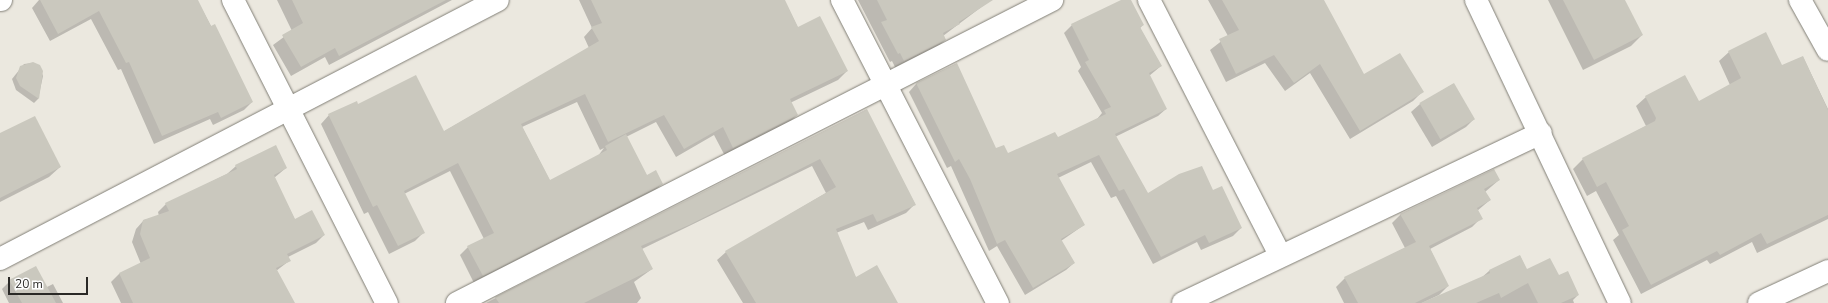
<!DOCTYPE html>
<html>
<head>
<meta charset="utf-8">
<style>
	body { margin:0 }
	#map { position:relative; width:1828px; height:303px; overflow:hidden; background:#ebe8df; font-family:"Nunito Sans",sans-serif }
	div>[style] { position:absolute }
	.shadow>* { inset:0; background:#0003 }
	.building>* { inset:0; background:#cac8be; transform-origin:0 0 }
	.roads { filter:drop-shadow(0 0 1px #817f76) drop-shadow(0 0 1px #817f76) }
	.minor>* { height:22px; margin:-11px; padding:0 11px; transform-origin:11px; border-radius:11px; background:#fff }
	span { translate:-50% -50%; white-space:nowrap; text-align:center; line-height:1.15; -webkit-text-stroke:3px #fff; paint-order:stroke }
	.scale { position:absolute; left:8px; top:277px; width:80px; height:18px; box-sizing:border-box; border:2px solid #2a2926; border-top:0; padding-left:5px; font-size:12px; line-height:14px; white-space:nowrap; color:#2a2926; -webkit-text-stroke:3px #fff; paint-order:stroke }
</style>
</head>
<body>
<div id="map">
	<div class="shadow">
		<i style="clip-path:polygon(39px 0,197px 0,252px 102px,244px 110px,213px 125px,210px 119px,154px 144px,121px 69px,118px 70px,91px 19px,50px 41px,32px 8px)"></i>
		<i style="clip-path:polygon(277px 0,452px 0,329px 65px,325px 57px,291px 76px,273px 45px,292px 31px)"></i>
		<i style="clip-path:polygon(evenodd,579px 0,784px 0,798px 28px,847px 71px,838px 80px,790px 103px,797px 115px,788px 124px,725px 156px,714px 135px,676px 157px,656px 122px,626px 137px,647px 176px,662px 184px,653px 192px,474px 283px,460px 255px,468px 247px,484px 239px,450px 171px,404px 194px,423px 233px,415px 241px,389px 254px,368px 212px,364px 214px,321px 124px,329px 115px,358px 106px,443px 132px,589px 48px,584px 37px,592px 28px,579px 0,577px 102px,600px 150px,604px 148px,598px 156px,550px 181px,522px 127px,577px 102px)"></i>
		<i style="clip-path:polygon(858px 0,987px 0,988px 2px,943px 36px,945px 40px,937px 48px,896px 69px,892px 61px,890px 62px)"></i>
		<i style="clip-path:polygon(1123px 0,1130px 0,1143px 25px,1140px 28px,1161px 66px,1149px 76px,1166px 109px,1158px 116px,1115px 137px,1148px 194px,1213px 191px,1241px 228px,1233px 236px,1201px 250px,1197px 242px,1153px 264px,1116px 196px,1111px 198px,1091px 162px,1058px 178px,1084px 225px,1061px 241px,1074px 263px,1066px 270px,1025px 295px,997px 246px,989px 251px,951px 166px,947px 168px,909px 92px,916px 84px,956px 64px,996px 150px,1007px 154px,1057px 139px,1097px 119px,1102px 113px,1078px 71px,1081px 67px,1064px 33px,1072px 25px)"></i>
		<i style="clip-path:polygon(1208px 0,1323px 0,1364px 76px,1422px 92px,1413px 101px,1350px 139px,1310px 73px,1285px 91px,1265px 63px,1226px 82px,1210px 50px,1228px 36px)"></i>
		<i style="clip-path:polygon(1548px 0,1624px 0,1642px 35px,1631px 46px,1583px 70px)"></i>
		<i style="clip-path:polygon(1729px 52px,1782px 67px,1803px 57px,1828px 109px,1828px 219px,1757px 253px,1752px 242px,1710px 264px,1707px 260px,1641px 294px,1613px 240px,1619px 235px,1596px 191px,1587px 196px,1573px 169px,1583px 159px,1646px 126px,1636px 106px,1646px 97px,1699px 102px,1730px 85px,1719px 61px)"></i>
		<i style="clip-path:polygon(33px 63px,39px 66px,43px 76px,38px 99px,34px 103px,16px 90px,12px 79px,24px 64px)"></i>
		<i style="clip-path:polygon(1453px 84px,1474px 119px,1466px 127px,1432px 147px,1411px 112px,1420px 104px)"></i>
		<i style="clip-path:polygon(866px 110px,915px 204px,906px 213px,868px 230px,864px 222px,836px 233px,856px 278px,896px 303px,743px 303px,717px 260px,726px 252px,826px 193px,812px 166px,642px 249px,652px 269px,634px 282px,641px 298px,637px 303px,486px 303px)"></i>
		<i style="clip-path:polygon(0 134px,60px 167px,49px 177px,0 202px)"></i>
		<i style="clip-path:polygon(236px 166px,286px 168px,274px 178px,295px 220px,324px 235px,316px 243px,288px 257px,289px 261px,276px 271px,292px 303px,121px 303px,111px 282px,119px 274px,141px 264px,132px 242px,136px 229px,144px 220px,159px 216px,158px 212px,166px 204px,227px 174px)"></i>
		<i style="clip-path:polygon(1499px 180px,1485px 192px,1490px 200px,1477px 211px,1481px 218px,1472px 227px,1430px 249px,1448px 286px,1439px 295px,1422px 303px,1344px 303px,1336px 287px,1345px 278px,1405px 248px,1392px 223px,1401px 214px)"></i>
		<i style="clip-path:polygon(1520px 256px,1527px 271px,1578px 295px,1573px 300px,1574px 303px,1453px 303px,1489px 271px)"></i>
		<i style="clip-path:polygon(10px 281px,47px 287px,53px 284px,63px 303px,9px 303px,2px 289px)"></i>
	</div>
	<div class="building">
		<i style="clip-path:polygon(40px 0,198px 0,211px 26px,215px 24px,253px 102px,221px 118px,218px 112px,162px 136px,129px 62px,126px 63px,99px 11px,58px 34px)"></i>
		<i style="clip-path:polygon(292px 0,446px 0,339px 56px,335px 48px,301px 67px,282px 35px,303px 23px)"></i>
		<i style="clip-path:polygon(591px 0,785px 0,798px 27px,820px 16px,848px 71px,790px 99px,798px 115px,733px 148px,723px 127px,684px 149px,664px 115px,608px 142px,585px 94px,521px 124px,550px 180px,607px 150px,605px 146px,626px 134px,647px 175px,656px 170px,663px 184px,483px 276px,467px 246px,494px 233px,458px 163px,404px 191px,425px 233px,398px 246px,377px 205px,373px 207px,328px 114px,357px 101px,358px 104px,416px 75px,444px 131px,599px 41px,591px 27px,602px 23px)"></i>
		<i style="clip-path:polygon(877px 0,993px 0,959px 22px,960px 24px,943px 33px,946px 40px,904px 61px,900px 53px,898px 54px,881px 22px,887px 20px)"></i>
		<i style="clip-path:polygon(1121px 0,1131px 0,1144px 25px,1140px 27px,1162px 66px,1149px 73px,1167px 109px,1115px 134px,1148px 193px,1179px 174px,1202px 166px,1213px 190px,1222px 186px,1242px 228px,1209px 243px,1205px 235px,1161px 257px,1124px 189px,1119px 191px,1099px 155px,1057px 174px,1085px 225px,1061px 239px,1075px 263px,1033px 288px,1005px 240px,997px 244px,970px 179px,959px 159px,955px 162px,916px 83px,957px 63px,996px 148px,1004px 145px,1008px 153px,1055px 132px,1058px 137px,1106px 114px,1104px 110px,1111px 107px,1085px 62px,1089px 60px,1071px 24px)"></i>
		<i style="clip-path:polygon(1222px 0,1324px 0,1364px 74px,1400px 53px,1424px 92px,1360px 131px,1320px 64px,1294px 83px,1274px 55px,1236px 74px,1219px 39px,1239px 30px)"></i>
		<i style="clip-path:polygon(1563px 0,1625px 0,1643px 35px,1594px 60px)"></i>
		<i style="clip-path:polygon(1766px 32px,1782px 65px,1803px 56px,1828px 110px,1828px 215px,1767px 244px,1761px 233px,1720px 255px,1717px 251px,1651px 285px,1622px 230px,1629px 226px,1606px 182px,1597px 187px,1582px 158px,1655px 121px,1656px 118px,1645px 96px,1685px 75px,1699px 101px,1741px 78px,1728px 51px)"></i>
		<i style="clip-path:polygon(33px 62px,40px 65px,43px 71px,39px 99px,20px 86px,16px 78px,20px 66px)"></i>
		<i style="left:1454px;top:83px;width:42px;height:40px;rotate:60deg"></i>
		<i style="clip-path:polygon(867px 109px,916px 205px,877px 222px,873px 214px,836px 229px,856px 277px,877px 265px,898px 303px,756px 303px,725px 251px,836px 187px,820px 159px,689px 225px,641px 246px,653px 269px,584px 303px,499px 303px,495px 297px)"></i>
		<i style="clip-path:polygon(35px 116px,61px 167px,0 198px,0 133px)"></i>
		<i style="clip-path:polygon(276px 145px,287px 168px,274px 175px,295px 219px,312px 210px,325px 235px,287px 254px,291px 261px,276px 268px,295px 303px,133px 303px,119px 273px,150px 258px,140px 234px,143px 220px,169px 211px,165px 203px,237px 169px,235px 165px)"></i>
		<i style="clip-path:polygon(1494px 169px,1500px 180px,1484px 189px,1491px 200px,1477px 208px,1483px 219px,1429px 246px,1449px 286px,1415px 303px,1358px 303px,1344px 277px,1416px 242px,1400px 214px)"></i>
		<i style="clip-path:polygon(1520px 255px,1527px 269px,1550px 258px,1559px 275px,1568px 271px,1579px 295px,1561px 303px,1538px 303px,1528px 283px,1501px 298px,1499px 293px,1476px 303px,1421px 303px,1490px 273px,1489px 270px)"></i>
		<i style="clip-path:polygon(36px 266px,56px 303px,22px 303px,9px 280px)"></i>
	</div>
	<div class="roads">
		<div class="minor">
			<i style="left:0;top:0;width:1px"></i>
			<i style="left:233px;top:0;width:340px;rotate:63.1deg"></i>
			<i style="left:842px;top:0;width:341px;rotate:62.8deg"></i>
			<i style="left:1149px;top:0;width:287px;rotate:62.8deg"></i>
			<i style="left:1476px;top:0;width:335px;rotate:64.6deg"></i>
			<i style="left:1800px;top:0;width:57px;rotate:60.8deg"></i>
			<i style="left:0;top:259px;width:561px;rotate:-27.48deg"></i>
			<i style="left:457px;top:303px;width:668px;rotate:-26.99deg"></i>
			<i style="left:1183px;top:303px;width:396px;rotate:-25.4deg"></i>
			<i style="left:1759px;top:303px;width:76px;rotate:-24.9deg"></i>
		</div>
	</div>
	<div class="scale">20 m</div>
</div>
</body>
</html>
